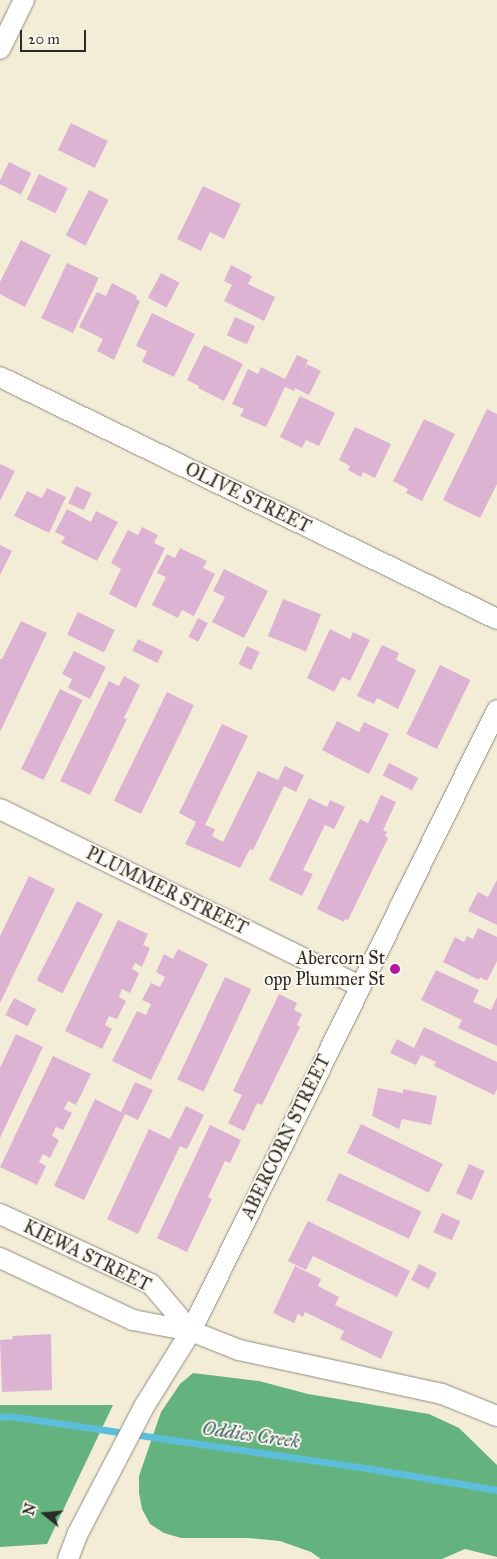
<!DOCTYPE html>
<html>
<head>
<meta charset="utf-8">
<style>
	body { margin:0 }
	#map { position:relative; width:497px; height:1559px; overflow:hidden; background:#f3edd7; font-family:"IM FELL Great Primer",serif }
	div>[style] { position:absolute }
	.forest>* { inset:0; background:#64b37e }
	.stream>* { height:7px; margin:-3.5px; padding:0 3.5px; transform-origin:3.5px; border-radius:3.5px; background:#5cbeda }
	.building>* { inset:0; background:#ddb3d4; transform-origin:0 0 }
	.roads { filter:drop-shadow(0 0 1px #8f8c81) drop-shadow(0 0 1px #8f8c81) }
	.minor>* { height:20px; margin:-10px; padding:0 10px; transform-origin:10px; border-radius:10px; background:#fff }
	.dots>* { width:14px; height:14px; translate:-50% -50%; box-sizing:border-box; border:2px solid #fbf7ec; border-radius:50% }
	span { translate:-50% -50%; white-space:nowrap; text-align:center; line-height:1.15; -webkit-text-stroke:4px #fbf7ec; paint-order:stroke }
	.street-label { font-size:18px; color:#2b2b2b }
	.poi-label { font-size:18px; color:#2b2b2b }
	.right { translate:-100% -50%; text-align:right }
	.water-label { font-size:19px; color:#3c5e68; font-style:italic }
	.north { position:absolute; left:20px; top:1489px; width:50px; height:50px; -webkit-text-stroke:4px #fbf7ec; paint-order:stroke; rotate:287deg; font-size:14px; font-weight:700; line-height:20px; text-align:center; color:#2b2b2b }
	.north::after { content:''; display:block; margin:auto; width:18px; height:22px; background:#2b2b2b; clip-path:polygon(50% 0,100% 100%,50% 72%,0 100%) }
	.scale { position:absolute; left:20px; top:30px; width:66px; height:22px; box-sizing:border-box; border:2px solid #2b2b2b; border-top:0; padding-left:6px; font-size:15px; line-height:18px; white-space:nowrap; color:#2b2b2b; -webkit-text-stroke:4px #fbf7ec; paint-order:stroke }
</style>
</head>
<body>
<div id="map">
	<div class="forest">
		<i style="clip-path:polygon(193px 1373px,259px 1381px,308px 1394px,429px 1414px,459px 1428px,497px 1465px,497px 1557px,465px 1549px,442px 1559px,321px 1559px,311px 1552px,280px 1541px,248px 1538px,181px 1538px,164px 1533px,150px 1524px,142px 1509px,139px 1493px,139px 1476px,161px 1412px,180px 1384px)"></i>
		<i style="clip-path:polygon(0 1405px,113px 1405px,47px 1544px,0 1547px)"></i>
	</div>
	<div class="stream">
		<i style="left:0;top:1417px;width:9px;rotate:-6deg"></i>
		<i style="left:9px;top:1416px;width:361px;rotate:8.3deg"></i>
		<i style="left:366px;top:1468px;width:133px;rotate:9.5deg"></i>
	</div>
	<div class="building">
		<i style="left:71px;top:123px;width:41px;height:30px;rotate:26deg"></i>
		<i style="left:9px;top:162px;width:25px;height:24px;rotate:26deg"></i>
		<i style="left:39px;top:174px;width:32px;height:28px;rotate:26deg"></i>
		<i style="clip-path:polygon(203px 186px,241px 204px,224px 239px,210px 232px,201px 251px,177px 239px)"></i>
		<i style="left:89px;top:190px;width:22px;height:51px;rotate:27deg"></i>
		<i style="clip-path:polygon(21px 240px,51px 255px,25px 307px,0 294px,0 282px)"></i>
		<i style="left:67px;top:263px;width:35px;height:61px;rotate:25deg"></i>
		<i style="clip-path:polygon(231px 265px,252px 276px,248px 284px,275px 297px,264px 321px,224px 301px,232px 285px,224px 281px)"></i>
		<i style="left:161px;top:273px;width:21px;height:28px;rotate:28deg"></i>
		<i style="clip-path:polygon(112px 283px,137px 296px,136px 299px,140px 301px,114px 360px,97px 351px,103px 339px,79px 327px,97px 292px,106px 296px)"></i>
		<i style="clip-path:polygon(152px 313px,195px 334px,174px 377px,142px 362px,147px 351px,136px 346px)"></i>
		<i style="left:235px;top:317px;width:22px;height:20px;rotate:24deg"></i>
		<i style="clip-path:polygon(204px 345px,243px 364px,224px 401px,198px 388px,199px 386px,187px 380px)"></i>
		<i style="clip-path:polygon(297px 355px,308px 360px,301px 377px,307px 364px,321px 371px,309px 395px,295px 388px,294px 391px,285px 387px,266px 427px,240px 416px,244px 409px,232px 404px,248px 369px,258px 374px,261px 367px,285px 379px)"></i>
		<i style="clip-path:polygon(300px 396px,335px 413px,319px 446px,306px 440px,302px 448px,280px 437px)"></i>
		<i style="clip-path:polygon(487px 409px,497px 414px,497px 484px,480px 518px,443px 500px)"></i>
		<i style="clip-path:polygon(424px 419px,455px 434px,422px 501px,406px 493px,408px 489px,393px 481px)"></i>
		<i style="clip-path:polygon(355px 427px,391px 444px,375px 478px,363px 472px,361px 477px,348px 470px,350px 466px,339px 460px)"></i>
		<i style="clip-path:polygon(0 464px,15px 471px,0 501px)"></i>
		<i style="left:76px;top:486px;width:17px;height:19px;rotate:24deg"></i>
		<i style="clip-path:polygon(47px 488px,66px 497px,49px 533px,14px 516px,27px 491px,42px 498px)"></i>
		<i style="clip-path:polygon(67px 509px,91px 522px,96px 511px,118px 522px,97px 561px,61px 543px,65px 537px,55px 532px)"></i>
		<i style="clip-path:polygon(142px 527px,158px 535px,154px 543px,165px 548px,136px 608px,109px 594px,121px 569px,111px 563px,128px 530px,138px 535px)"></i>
		<i style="clip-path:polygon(0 545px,12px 551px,0 575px)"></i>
		<i style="clip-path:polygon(180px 548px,207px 561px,203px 568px,215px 574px,194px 616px,182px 610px,178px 618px,152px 605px,166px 577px,157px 573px,167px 554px,175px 558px)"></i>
		<i style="clip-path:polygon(224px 569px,268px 591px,244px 638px,212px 622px,225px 597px,213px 591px)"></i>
		<i style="left:283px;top:599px;width:41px;height:40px;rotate:22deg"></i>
		<i style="left:78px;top:612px;width:41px;height:25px;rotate:26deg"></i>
		<i style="left:198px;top:618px;width:11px;height:21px;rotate:27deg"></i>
		<i style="clip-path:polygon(21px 621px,47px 633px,0 732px,0 659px,2px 659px)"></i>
		<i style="clip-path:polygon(330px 629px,350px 639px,353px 632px,370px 640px,350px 681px,342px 677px,334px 692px,307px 678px)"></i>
		<i style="left:138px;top:639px;width:28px;height:13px;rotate:26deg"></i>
		<i style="clip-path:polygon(382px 645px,399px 653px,396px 660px,416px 670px,398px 709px,377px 698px,374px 704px,357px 696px)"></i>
		<i style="left:247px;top:646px;width:14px;height:20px;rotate:25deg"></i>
		<i style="clip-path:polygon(74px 651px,106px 667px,90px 699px,68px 688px,72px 679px,62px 674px)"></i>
		<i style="left:440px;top:665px;width:34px;height:77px;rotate:26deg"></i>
		<i style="clip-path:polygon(124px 676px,140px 685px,124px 718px,127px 719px,90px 795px,60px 781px,109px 681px,119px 686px)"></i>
		<i style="left:60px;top:689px;width:25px;height:89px;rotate:26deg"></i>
		<i style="left:167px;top:692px;width:30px;height:121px;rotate:26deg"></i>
		<i style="clip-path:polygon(337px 721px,359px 732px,364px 722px,389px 734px,369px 774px,322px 750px)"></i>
		<i style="clip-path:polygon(222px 724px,248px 736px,205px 825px,215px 829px,212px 836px,223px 842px,258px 771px,278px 780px,285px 766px,304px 775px,296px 792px,284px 786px,253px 850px,250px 849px,240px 868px,185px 844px,196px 822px,179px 813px)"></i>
		<i style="left:389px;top:763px;width:33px;height:14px;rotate:27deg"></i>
		<i style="clip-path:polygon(381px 795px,396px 802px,383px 830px,387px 832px,385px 836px,388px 838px,348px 920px,345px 919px,344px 922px,317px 909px,360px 819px,368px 823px)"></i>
		<i style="clip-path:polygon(309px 798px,327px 807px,330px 800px,345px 807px,334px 829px,325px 825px,303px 870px,313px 874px,302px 896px,269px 880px)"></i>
		<i style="clip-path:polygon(29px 876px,55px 889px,0 1003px,0 936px)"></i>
		<i style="clip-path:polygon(497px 880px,497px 925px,468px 911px,478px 892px,488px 897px)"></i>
		<i style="left:77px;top:901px;width:29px;height:89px;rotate:27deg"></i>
		<i style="clip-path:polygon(118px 920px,148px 934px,143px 945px,150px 948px,142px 967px,135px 963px,132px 969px,139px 973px,130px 993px,122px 989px,119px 997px,126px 1001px,117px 1019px,109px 1016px,105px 1025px,112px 1029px,102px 1049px,65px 1031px)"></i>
		<i style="clip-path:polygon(478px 928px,497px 937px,497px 961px,487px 981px,480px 977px,479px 980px,443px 962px,455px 937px,464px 942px,467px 936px,473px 939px)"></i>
		<i style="clip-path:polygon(178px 949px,208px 964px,151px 1080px,112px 1061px,137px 1011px,146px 1015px,151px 1004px,142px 1000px,151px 983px,160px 987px,165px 977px,156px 972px,164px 954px,173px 959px)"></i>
		<i style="clip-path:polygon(436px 970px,479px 990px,473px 1002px,491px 1010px,497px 997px,497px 1046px,458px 1028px,462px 1020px,421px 1000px)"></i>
		<i style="left:225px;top:977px;width:29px;height:113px;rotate:25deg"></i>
		<i style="clip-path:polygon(279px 994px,297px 1003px,294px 1010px,302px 1014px,297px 1025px,300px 1027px,262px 1105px,257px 1103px,244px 1131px,228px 1123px,242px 1095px,233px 1091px)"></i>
		<i style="left:14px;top:998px;width:25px;height:19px;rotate:27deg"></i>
		<i style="clip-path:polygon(424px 1027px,497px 1062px,497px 1089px,494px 1095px,434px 1066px,436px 1062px,421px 1055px,416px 1065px,390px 1053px,397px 1039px,414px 1048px)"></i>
		<i style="clip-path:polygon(16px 1034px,43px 1047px,0 1138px,0 1068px)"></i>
		<i style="clip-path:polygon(53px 1056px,91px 1074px,76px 1105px,68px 1101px,64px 1109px,72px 1113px,63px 1130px,56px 1127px,52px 1136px,59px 1140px,50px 1158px,43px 1154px,39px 1162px,46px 1166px,37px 1185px,0 1167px)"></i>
		<i style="clip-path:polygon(135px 1082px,153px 1090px,138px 1120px,125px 1114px,84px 1200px,54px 1186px,95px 1099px,121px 1112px)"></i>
		<i style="clip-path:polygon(378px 1088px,403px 1093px,403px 1089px,437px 1096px,431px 1125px,402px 1119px,399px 1129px,372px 1116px)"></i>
		<i style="clip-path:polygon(186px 1106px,204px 1115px,187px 1149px,180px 1146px,138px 1234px,107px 1219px,149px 1129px,170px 1139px)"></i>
		<i style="left:361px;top:1124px;width:91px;height:32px;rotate:26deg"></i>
		<i style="clip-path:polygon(210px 1125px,241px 1140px,230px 1163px,225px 1161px,208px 1197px,212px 1199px,187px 1252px,157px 1238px)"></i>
		<i style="left:469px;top:1164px;width:17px;height:32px;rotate:24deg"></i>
		<i style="left:339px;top:1173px;width:91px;height:30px;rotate:25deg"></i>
		<i style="left:442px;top:1213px;width:20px;height:21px;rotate:24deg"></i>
		<i style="clip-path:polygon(308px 1221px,410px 1271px,397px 1297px,313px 1256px,306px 1270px,288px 1261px)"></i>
		<i style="left:419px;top:1264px;width:20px;height:18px;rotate:27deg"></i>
		<i style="clip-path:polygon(295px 1266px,321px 1279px,318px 1286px,339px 1297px,335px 1305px,393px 1332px,381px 1359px,340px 1339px,344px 1331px,305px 1312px,303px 1317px,298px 1314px,294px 1323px,273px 1313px)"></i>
		<i style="clip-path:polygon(51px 1334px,52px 1390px,2px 1392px,0 1340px,13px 1339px,12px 1336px)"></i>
	</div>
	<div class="roads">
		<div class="minor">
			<i style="left:0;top:49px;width:55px;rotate:-63.9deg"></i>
			<i style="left:0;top:377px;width:553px;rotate:25.96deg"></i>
			<i style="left:0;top:809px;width:401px;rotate:26.2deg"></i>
			<i style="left:0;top:1214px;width:166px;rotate:24.9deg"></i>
			<i style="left:151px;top:1284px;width:62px;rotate:49.6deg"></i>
			<i style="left:0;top:1258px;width:147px;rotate:25deg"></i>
			<i style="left:133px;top:1320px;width:59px;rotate:10.7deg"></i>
			<i style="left:191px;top:1331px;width:52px;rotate:21.6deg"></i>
			<i style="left:239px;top:1350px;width:208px;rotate:12.2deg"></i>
			<i style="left:442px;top:1394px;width:59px;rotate:21.8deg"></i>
			<i style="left:68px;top:1559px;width:26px;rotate:-69deg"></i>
			<i style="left:77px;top:1535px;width:147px;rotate:-62.4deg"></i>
			<i style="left:145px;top:1405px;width:87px;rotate:-58.1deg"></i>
			<i style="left:191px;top:1331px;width:692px;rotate:-63.77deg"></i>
		</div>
	</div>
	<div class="dots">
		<i style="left:395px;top:969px;background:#b5179e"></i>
	</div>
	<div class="street-label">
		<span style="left:248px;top:498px;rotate:26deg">OLIVE STREET</span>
		<span style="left:167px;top:891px;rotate:26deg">PLUMMER STREET</span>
		<span style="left:286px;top:1137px;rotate:-64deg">ABERCORN STREET</span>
		<span style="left:87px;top:1256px;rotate:26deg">KIEWA STREET</span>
	</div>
	<div class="poi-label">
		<span class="right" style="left:385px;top:969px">Abercorn St<br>opp Plummer St</span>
	</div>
	<div class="water-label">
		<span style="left:251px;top:1435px;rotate:8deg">Oddies Creek</span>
	</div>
	<div class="north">N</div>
	<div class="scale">20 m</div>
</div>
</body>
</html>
